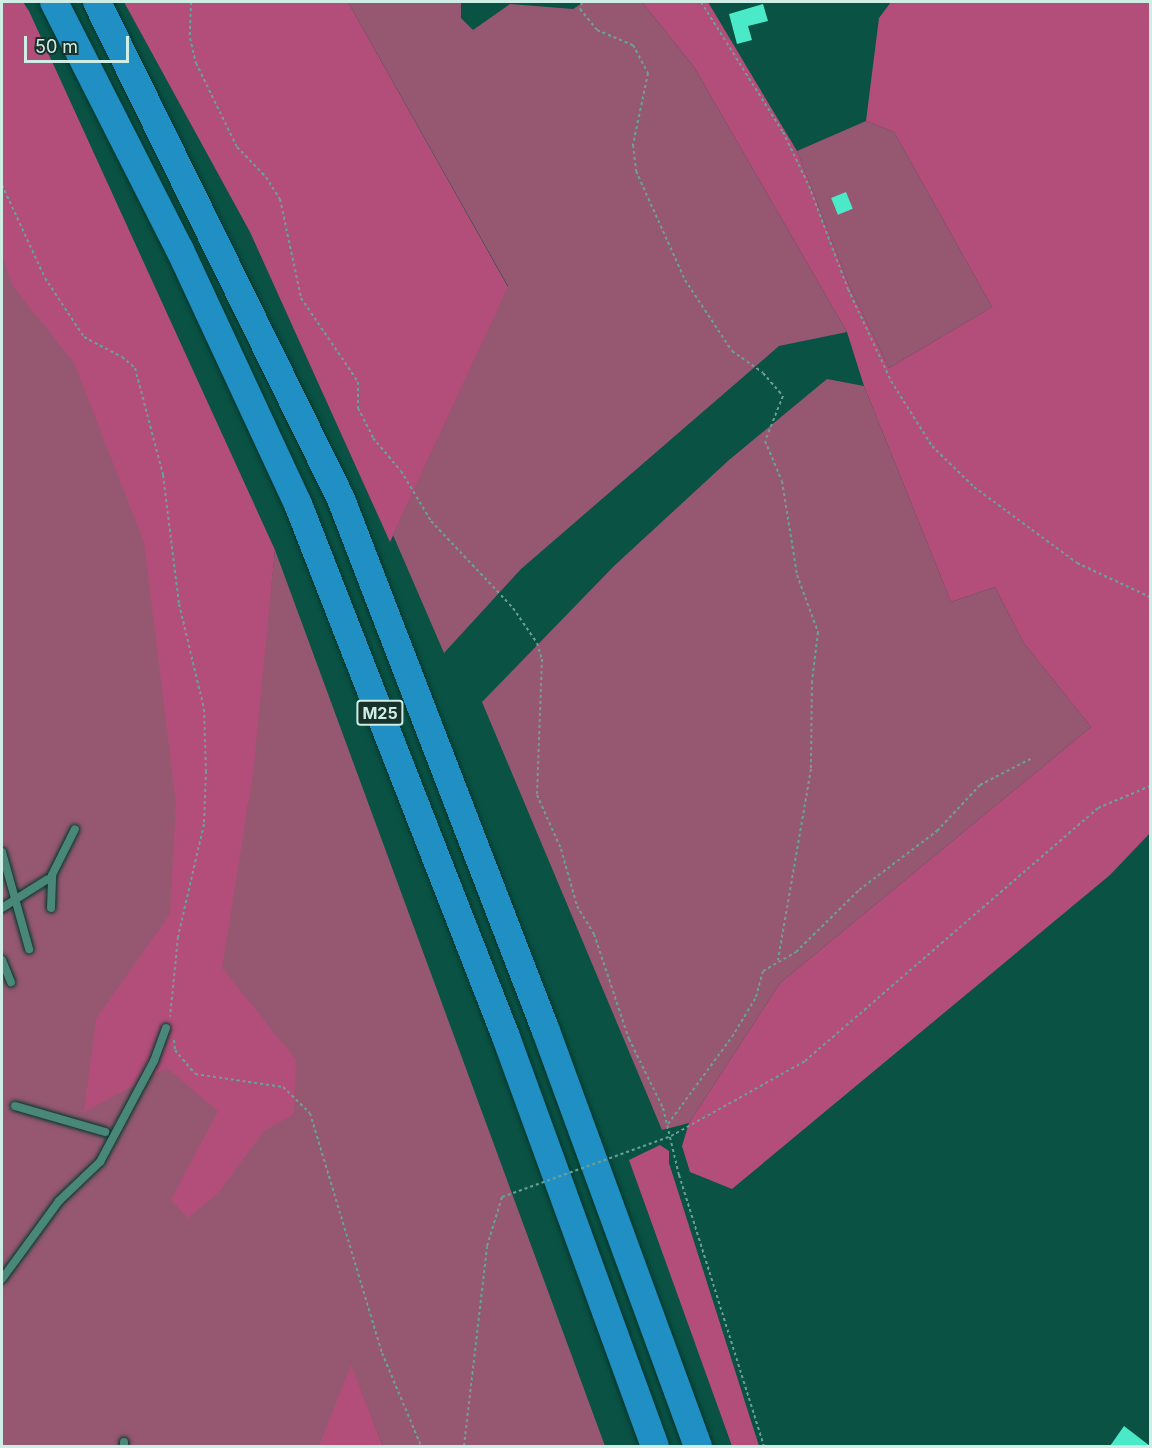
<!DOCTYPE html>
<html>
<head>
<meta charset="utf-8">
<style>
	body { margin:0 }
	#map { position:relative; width:1152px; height:1448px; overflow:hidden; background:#095244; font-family:Inter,sans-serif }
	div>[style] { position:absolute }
	.green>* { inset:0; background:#955870 }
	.forest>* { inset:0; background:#b34e7a }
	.building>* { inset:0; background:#4aeac8; transform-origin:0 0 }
	.path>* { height:2px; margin-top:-1px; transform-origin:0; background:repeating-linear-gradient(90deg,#6ca095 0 3px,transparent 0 6px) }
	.roads { filter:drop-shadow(0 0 2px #00352b) drop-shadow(0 0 2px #00352b) }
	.service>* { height:8px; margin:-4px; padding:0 4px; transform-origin:4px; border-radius:4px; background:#498878 }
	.motorway>* { height:28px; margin:-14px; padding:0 14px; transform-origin:14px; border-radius:14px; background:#1f8fc4 }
	.path-bridge>* { height:2px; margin-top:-1px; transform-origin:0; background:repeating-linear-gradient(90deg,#6ca095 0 3px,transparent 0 6px) }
	span { translate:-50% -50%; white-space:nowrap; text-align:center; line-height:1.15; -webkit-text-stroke:6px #18322b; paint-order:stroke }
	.shield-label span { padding:2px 4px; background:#18322b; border:2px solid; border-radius:4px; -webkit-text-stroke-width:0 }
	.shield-label { font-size:16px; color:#ceede4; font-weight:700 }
	.frame { position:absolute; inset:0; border:3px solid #ceede4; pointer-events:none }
	.scale { position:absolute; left:24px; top:36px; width:105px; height:27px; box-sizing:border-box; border:3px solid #ceede4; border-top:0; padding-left:8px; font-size:18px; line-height:21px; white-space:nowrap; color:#ceede4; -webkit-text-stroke:4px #18322b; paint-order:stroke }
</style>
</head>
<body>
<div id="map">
	<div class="green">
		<i style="clip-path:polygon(348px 2px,461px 2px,461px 18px,473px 30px,510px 4px,573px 9px,584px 2px,642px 2px,694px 67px,847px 332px,779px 346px,521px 569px,444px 653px,393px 535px,508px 286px)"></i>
		<i style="clip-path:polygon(866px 121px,894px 132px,992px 307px,889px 368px,850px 288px,797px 151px)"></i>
		<i style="clip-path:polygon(2px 172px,125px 379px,247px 810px,275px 550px,605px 1446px,383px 1446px,357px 1382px,360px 1446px,2px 1446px)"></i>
		<i style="clip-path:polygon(827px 379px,864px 386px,951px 602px,995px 587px,1023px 642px,1091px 727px,780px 983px,689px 1123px,662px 1130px,482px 702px,614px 566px,729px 460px)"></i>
	</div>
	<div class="forest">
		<i style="clip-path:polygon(2px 2px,23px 2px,29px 11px,275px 550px,253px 774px,222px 968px,296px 1060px,294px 1114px,264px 1131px,218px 1193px,188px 1218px,171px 1200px,218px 1111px,167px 1068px,84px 1112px,96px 1019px,170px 914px,176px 803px,144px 542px,74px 363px,13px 286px,2px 255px)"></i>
		<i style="clip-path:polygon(124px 2px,348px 2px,508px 287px,390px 542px,250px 232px)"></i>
		<i style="clip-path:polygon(642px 2px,708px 2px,797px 151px,850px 288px,889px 368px,992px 307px,894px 132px,866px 121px,879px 18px,891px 2px,1150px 2px,1150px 833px,1110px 875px,732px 1189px,690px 1172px,682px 1146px,689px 1123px,780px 983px,1091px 727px,1023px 642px,995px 587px,951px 602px,864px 386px,847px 332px,694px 67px)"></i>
		<i style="clip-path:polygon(660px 1145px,669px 1151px,669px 1163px,759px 1446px,732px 1446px,629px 1160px)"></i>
		<i style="clip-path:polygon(351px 1365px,383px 1446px,319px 1446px)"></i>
	</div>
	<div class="building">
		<i style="clip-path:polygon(763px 4px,768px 21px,748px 26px,752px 40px,737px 44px,729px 14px)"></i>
		<i style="left:846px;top:192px;width:18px;height:16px;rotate:68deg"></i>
		<i style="clip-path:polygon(1124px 1426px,1150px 1446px,1110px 1446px)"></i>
	</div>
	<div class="path">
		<i style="left:191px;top:2px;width:36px;rotate:92deg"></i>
		<i style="left:190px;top:38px;width:26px;rotate:77deg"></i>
		<i style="left:196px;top:63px;width:93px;rotate:64deg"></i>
		<i style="left:237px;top:147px;width:42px;rotate:46deg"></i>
		<i style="left:266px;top:177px;width:26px;rotate:58deg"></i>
		<i style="left:280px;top:199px;width:101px;rotate:78deg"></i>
		<i style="left:301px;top:298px;width:102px;rotate:55.8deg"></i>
		<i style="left:358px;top:382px;width:26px;rotate:90deg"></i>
		<i style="left:358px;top:408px;width:34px;rotate:63deg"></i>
		<i style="left:373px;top:438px;width:43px;rotate:49.7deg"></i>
		<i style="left:401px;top:471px;width:58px;rotate:59deg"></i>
		<i style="left:431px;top:521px;width:120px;rotate:46.7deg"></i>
		<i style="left:513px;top:608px;width:42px;rotate:55.6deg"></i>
		<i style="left:537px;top:643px;width:17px;rotate:73deg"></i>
		<i style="left:542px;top:659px;width:136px;rotate:92.1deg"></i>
		<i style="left:537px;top:795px;width:59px;rotate:66deg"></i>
		<i style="left:561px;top:849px;width:59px;rotate:74.3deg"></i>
		<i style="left:577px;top:906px;width:33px;rotate:59deg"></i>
		<i style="left:594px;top:934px;width:111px;rotate:71.6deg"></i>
		<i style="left:629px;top:1039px;width:77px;rotate:63.8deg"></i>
		<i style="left:663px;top:1108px;width:69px;rotate:76.6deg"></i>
		<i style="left:679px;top:1175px;width:284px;rotate:72.6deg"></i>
		<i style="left:582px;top:2px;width:7px;rotate:106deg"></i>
		<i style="left:580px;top:9px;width:27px;rotate:51deg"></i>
		<i style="left:597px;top:30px;width:39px;rotate:23deg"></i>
		<i style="left:633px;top:45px;width:32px;rotate:62deg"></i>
		<i style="left:648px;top:73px;width:74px;rotate:101.8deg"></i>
		<i style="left:633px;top:145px;width:26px;rotate:83deg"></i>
		<i style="left:636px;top:171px;width:120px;rotate:65.8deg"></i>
		<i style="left:685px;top:280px;width:85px;rotate:56.5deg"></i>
		<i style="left:732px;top:351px;width:38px;rotate:35deg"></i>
		<i style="left:763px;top:373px;width:30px;rotate:49deg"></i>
		<i style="left:783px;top:396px;width:48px;rotate:111.8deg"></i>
		<i style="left:765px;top:441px;width:43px;rotate:67deg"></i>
		<i style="left:782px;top:481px;width:95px;rotate:80.9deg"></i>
		<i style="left:797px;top:575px;width:61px;rotate:69.8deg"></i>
		<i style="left:818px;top:632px;width:49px;rotate:97deg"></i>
		<i style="left:812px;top:681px;width:88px;rotate:90.7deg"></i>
		<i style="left:811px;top:769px;width:194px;rotate:99.8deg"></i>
		<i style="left:701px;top:2px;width:154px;rotate:57.8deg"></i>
		<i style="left:783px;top:132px;width:60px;rotate:64.3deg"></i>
		<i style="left:809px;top:186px;width:110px;rotate:69.3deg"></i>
		<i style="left:848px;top:289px;width:102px;rotate:64.9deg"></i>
		<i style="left:891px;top:381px;width:77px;rotate:57.8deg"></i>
		<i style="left:932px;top:446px;width:59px;rotate:44.3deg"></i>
		<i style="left:974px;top:487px;width:128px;rotate:36.4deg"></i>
		<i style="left:1077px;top:563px;width:81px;rotate:25deg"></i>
		<i style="left:2px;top:185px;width:102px;rotate:65.2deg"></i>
		<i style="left:45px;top:278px;width:71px;rotate:56.5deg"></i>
		<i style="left:84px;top:337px;width:43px;rotate:27.8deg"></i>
		<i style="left:122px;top:357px;width:17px;rotate:40deg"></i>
		<i style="left:135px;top:368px;width:111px;rotate:75.3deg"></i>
		<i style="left:163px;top:475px;width:130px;rotate:82.9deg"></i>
		<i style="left:179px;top:604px;width:108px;rotate:76.6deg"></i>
		<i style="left:204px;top:709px;width:62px;rotate:88.2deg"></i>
		<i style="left:206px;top:771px;width:53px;rotate:92.2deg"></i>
		<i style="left:204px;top:824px;width:116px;rotate:103deg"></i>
		<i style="left:178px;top:937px;width:80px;rotate:95.7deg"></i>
		<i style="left:174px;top:1040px;width:10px;rotate:84deg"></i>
		<i style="left:175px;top:1050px;width:31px;rotate:50deg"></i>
		<i style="left:195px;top:1074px;width:89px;rotate:8.4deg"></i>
		<i style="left:283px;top:1087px;width:37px;rotate:44deg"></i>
		<i style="left:310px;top:1113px;width:251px;rotate:73.3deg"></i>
		<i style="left:382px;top:1353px;width:101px;rotate:67.2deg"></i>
		<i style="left:668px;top:1124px;width:108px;rotate:-53.7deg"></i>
		<i style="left:732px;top:1037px;width:47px;rotate:-59deg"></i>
		<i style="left:756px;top:997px;width:27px;rotate:-75deg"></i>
		<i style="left:763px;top:971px;width:38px;rotate:-30deg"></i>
		<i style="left:796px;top:952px;width:88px;rotate:-44.5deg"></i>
		<i style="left:859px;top:890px;width:98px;rotate:-37.1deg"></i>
		<i style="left:937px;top:831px;width:63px;rotate:-46.9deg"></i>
		<i style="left:980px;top:785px;width:59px;rotate:-27.4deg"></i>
		<i style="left:671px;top:1136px;width:154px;rotate:-29.2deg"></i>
		<i style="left:805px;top:1061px;width:387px;rotate:-40.8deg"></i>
		<i style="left:1098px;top:808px;width:56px;rotate:-22.9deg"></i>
		<i style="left:464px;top:1446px;width:201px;rotate:-83.4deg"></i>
		<i style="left:487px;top:1246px;width:51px;rotate:-73deg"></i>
	</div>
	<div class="roads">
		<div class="service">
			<i style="left:2px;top:852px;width:101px;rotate:74.4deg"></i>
			<i style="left:2px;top:908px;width:54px;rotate:-32.2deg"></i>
			<i style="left:51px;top:908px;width:33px;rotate:-88deg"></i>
			<i style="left:52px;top:875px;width:51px;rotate:-63.4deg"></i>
			<i style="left:2px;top:960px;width:24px;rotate:68deg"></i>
			<i style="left:15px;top:1106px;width:94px;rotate:16.1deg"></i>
			<i style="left:2px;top:1279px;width:97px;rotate:-53.8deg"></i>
			<i style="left:59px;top:1201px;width:57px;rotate:-43.6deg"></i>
			<i style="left:100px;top:1162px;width:115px;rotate:-61.9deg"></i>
			<i style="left:154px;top:1061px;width:35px;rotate:-70deg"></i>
			<i style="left:124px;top:1442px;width:4px;rotate:90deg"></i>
		</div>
		<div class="motorway">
			<i style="left:54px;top:2px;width:278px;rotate:63.1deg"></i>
			<i style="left:180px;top:250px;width:280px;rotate:65.1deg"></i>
			<i style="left:298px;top:504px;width:572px;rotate:68.68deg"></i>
			<i style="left:506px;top:1037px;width:435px;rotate:70deg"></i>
			<i style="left:97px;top:2px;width:554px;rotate:63.85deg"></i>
			<i style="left:341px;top:499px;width:570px;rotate:68.93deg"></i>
			<i style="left:546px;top:1031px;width:442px;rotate:69.9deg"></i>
		</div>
	</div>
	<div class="path-bridge">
		<i style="left:502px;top:1197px;width:180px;rotate:-19.8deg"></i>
	</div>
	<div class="shield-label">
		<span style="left:380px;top:713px">M25</span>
	</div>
	<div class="frame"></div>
	<div class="scale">50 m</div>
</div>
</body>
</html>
